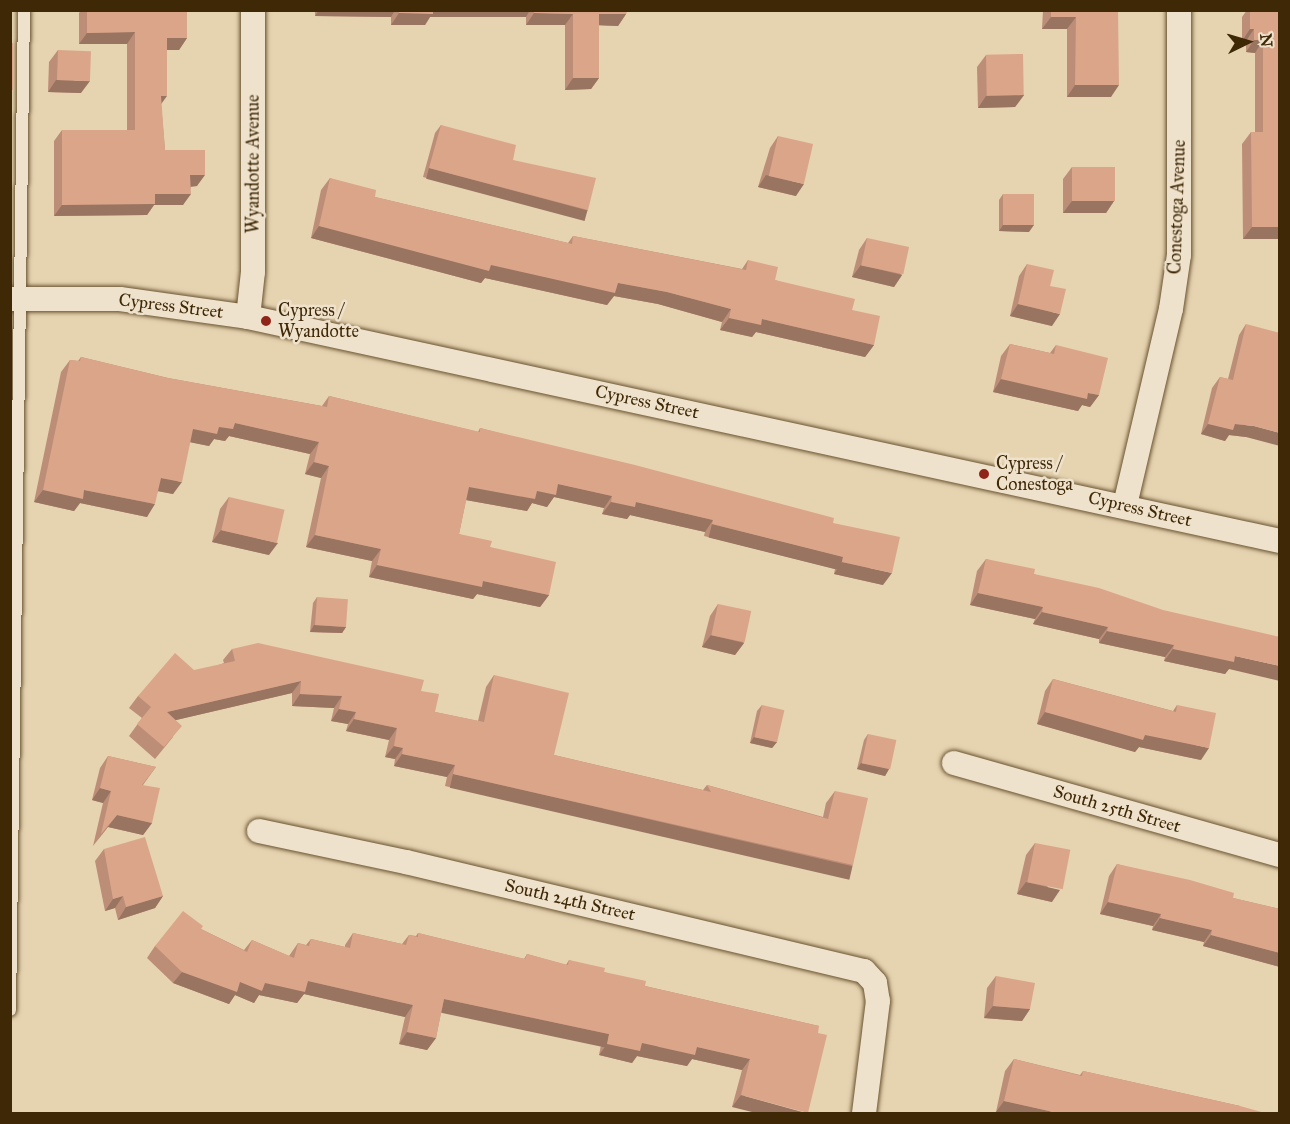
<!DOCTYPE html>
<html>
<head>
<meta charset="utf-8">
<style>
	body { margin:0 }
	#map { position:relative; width:1290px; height:1124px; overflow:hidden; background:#e6d3b0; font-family:"IM FELL Great Primer",serif }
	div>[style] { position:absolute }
	.roads { filter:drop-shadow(0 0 2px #695330) drop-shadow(0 0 2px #695330) }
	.service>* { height:12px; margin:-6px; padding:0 6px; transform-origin:6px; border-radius:6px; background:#efe2cc }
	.minor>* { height:24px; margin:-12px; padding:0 12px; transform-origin:12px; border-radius:12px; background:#efe2cc }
	.wall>* { inset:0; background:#bc8e77 }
	.shaded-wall>* { inset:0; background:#997461; transform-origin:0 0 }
	.building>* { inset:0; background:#dba58a; transform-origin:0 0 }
	.dots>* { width:16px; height:16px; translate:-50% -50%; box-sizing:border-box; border:3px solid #efe2cc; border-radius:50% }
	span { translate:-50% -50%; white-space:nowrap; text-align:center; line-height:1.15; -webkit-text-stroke:5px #efe2cc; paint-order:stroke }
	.street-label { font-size:18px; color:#3f2806 }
	.poi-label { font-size:18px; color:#3f2806 }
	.left { translate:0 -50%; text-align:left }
	.frame { position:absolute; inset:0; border:12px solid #3f2806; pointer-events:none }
	.north { position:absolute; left:1218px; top:12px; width:60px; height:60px; -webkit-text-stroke:4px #efe2cc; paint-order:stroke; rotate:85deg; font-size:16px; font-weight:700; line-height:24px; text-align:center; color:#3f2806 }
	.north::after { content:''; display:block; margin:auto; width:21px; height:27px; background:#3f2806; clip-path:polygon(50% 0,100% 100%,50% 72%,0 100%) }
</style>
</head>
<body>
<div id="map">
	<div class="roads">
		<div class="service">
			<i style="left:10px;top:1010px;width:1000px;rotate:-89.2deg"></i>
		</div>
		<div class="minor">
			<i style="left:10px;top:299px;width:110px"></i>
			<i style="left:120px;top:299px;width:129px;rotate:8deg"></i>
			<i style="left:248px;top:317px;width:1056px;rotate:12.25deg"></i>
			<i style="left:248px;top:317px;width:45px;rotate:-83.7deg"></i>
			<i style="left:253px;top:272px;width:262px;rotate:-90deg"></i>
			<i style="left:1125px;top:505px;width:201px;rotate:-76.8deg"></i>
			<i style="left:1171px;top:309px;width:55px;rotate:-81.6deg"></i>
			<i style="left:1179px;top:255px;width:245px;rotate:-90deg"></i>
			<i style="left:954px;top:763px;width:339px;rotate:15.8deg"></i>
			<i style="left:259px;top:831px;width:150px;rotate:11.9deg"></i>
			<i style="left:406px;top:862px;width:471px;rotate:13.4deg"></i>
			<i style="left:864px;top:971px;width:16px;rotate:47deg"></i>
			<i style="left:875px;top:983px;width:18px;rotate:81deg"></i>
			<i style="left:878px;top:1001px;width:114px;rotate:97.1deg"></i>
		</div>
	</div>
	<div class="wall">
		<i style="clip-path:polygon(81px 10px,187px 10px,187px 38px,179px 50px,167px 50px,161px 104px,165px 150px,197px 186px,191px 187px,183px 205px,154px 205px,147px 215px,54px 216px,54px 141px,62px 130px,127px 130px,127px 44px,79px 44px,79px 13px)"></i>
		<i style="clip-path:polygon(315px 10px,627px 10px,626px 14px,618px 26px,599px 25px,599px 78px,591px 89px,565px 90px,565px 25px,526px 25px,526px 17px,430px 17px,425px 25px,391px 25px,391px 17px,315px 16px)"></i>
		<i style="clip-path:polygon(1043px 10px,1118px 10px,1111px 97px,1067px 97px,1067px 29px,1042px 29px)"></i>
		<i style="clip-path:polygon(1247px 10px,1280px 10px,1280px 239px,1243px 239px,1242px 144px,1251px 132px,1255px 132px,1255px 53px,1246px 52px,1246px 41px,1242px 41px,1242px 17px)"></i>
		<i style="clip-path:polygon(58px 50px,81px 93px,48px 92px,49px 62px)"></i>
		<i style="clip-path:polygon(986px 55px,1024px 95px,1015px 107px,978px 108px,977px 67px)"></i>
		<i style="clip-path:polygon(441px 125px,513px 160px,588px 210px,582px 219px,423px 177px,435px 133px)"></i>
		<i style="clip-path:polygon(778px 136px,796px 196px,758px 187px,770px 148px)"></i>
		<i style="clip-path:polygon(1072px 167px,1114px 201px,1106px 213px,1063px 213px,1063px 179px)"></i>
		<i style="clip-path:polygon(330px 178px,375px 197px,568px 243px,573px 236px,742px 269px,748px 260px,775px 280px,852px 310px,874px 345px,865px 357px,756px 332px,752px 337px,720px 330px,722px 322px,658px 304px,614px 296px,607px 305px,485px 278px,481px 283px,311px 238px,321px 190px)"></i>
		<i style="clip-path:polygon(1003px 194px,1029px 232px,999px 231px,999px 200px)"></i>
		<i style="clip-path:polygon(867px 238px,902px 275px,894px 287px,852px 277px,859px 250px)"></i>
		<i style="clip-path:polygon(1027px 264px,1050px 286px,1052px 326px,1010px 316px,1019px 276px)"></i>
		<i style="clip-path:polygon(1246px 324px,1246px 437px,1229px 435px,1225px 441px,1201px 434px,1212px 388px,1220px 377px,1228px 379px,1239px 335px)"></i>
		<i style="clip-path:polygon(1010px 344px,1050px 353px,1056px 345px,1099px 395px,1090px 407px,1082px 405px,1078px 411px,993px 392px,1001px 356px)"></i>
		<i style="clip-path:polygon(81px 357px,168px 378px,322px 406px,329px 396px,478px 432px,480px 428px,833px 523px,883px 585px,834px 574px,835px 569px,704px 536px,705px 532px,630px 515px,627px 519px,602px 514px,604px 508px,554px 497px,547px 507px,532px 503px,527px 511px,466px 500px,459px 534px,490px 547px,549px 595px,540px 607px,477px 594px,473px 599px,369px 577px,372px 561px,306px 547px,321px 478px,305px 474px,310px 454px,229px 436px,225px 441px,214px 439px,209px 446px,190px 442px,173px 494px,158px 491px,147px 517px,80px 503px,74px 511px,34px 502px,61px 372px,70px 360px,78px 361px)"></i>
		<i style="clip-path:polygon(229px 497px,269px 555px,212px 542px,220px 509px)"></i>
		<i style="clip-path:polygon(986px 559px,1034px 574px,1229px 669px,1225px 674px,1164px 661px,1165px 657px,1099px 643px,1099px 639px,1033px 624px,1035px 619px,970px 605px,977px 571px)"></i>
		<i style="clip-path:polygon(317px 597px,346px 627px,342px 633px,310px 632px,313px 603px)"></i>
		<i style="clip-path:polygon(718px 604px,744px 643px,735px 655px,702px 647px,710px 616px)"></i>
		<i style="clip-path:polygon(232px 649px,421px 691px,435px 712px,478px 721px,486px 687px,494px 675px,554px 755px,703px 790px,707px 785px,823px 817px,826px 803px,835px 791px,853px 865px,844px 877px,445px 786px,447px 777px,394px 766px,395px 759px,385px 757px,389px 740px,346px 731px,348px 724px,331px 721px,334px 708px,292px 706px,292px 693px,176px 720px,173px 737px,155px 759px,129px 736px,142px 718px,129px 708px,138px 696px,224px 663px,223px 660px)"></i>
		<i style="clip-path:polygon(1053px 679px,1173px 711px,1177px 705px,1201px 760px,1139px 747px,1135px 752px,1037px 724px,1045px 691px)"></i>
		<i style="clip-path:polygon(762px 705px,777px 742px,772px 748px,750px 743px,757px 711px)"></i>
		<i style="clip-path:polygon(868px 734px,889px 769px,885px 776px,857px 769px,864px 740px)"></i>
		<i style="clip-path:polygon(108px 756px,156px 767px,143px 785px,152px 823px,143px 835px,108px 827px,93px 846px,103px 803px,92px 800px,100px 768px)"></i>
		<i style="clip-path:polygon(1035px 843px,1052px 902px,1017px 894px,1026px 855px)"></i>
		<i style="clip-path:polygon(104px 849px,163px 896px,155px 908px,118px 920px,115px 908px,105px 911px,95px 861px)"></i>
		<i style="clip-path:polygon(1117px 864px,1233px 898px,1280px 909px,1280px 967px,1203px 946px,1204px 942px,1152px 930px,1153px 926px,1100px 914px,1109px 876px)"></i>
		<i style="clip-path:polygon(201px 929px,244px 950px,252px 940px,289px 956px,298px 943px,306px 945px,311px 939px,345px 947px,345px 945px,353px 933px,402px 944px,409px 935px,416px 936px,418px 933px,524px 959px,527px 954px,566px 965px,569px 960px,645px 986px,819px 1026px,732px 1107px,742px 1070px,692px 1059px,687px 1066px,637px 1056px,632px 1063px,599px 1055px,601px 1045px,441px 1012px,436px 1038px,427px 1050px,399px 1044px,405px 1017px,304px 994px,297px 1003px,259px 995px,254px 1003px,235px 995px,229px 1004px,173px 983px,147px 958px,155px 946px)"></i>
		<i style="clip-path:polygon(996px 976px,1030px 1009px,1022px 1021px,984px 1018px,987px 988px)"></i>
		<i style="clip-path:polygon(1014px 1059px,1080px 1075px,1083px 1071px,1240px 1106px,996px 1112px,1005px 1071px)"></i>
	</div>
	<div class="shaded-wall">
		<i style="clip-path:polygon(319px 10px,395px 10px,391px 17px,315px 16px)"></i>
		<i style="clip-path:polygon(429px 10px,530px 10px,526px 17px,430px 17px,425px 25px,391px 25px,399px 13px)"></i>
		<i style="clip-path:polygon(534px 13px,573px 14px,565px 25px,526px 25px)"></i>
		<i style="clip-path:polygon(599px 14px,626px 14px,618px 26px,591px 25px)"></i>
		<i style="clip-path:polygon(1051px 17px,1076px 17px,1067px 29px,1042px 29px)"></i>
		<i style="clip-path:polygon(1250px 29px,1254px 29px,1246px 41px,1242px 41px)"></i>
		<i style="clip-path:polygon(135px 32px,127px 44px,79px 44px,87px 33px)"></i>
		<i style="clip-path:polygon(167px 38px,187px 38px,179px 50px,159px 50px)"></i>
		<i style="clip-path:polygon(1254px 40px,1263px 40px,1255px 53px,1246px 52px)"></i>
		<i style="clip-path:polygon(573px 78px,599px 78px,591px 89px,565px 90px)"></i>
		<i style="clip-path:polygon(56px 80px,90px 81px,81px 93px,48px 92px)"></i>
		<i style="clip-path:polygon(1075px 85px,1119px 85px,1111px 97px,1067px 97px)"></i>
		<i style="clip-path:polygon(1024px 95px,1015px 107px,978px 108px,986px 96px)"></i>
		<i style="clip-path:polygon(161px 96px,167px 96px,159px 107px)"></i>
		<i style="left:429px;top:168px;width:164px;height:11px;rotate:15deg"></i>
		<i style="clip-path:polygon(190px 175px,205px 175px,197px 186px,182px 187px)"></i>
		<i style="clip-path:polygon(766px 175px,804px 184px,796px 196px,758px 187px)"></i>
		<i style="clip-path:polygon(155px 194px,191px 194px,183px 205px,154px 205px,147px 215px,54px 216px,62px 205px)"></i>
		<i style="clip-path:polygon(1072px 201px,1114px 201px,1106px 213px,1063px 213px)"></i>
		<i style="clip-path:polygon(1003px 225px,1034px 225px,1029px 232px,999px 231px)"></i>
		<i style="clip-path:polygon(319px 226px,667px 292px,731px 309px,722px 322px,658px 304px,614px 296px,607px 305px,485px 278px,481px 283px,311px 238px)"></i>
		<i style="clip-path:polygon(1252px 227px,1280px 227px,1280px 239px,1243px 239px)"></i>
		<i style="clip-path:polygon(861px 265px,902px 275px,894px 287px,852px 277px)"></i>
		<i style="clip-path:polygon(1018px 304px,1060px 314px,1052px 326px,1010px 316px)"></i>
		<i style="clip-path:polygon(729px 318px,762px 319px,874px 345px,865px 357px,756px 332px,752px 337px,720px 330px)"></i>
		<i style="clip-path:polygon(1001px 379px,1088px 393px,1099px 395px,1090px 407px,1082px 405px,1078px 411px,993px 392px)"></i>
		<i style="clip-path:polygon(235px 423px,319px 442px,310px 454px,229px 436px,225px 441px,214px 439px,209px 446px,184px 441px,193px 429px,219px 427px)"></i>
		<i style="clip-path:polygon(1208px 424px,1235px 424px,1254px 426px,1280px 433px,1280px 446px,1246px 437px,1229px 435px,1225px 441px,1201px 434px)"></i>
		<i style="clip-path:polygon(314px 462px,329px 466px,321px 478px,305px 474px)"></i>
		<i style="clip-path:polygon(161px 478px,182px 482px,173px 494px,152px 490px)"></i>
		<i style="clip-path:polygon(558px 484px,612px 496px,604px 508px,554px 497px,547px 507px,532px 503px,527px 511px,460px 499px,469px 487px,537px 491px)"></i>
		<i style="clip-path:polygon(43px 490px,84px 490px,155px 504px,147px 517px,80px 503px,74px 511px,34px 502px)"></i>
		<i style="clip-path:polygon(611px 502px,636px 502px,713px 520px,705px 532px,630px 515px,627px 519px,602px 514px)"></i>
		<i style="left:712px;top:524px;width:135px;height:14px;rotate:14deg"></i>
		<i style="clip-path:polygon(221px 530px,278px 543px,269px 555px,212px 542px)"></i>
		<i style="clip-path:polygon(315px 535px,381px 549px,372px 561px,306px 547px)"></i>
		<i style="clip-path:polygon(842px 562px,892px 573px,883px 585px,834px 574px)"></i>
		<i style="clip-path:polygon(377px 565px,483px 581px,549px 595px,540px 607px,477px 594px,473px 599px,369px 577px)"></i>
		<i style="clip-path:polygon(978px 593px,1043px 607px,1035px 619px,970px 605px)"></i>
		<i style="clip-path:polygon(1042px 612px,1108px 627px,1099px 639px,1033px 624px)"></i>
		<i style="clip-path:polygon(314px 625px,346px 627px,342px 633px,310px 632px)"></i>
		<i style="clip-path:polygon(1107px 631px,1174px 645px,1165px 657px,1099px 643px)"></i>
		<i style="clip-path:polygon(711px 635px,744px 643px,735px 655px,702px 647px)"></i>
		<i style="clip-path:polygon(1173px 649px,1235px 656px,1280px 666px,1280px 681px,1229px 669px,1225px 674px,1164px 661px)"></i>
		<i style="clip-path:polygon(301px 681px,292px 693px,159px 724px,167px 712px)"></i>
		<i style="clip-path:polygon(300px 694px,342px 696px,334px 708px,292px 706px)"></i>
		<i style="clip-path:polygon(339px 709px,356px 712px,348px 724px,331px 721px)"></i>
		<i style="clip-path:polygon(1045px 712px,1209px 748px,1201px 760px,1139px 747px,1135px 752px,1037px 724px)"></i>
		<i style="clip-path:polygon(354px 719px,397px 728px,389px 740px,346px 731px)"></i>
		<i style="clip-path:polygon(754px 737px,777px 742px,772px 748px,750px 743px)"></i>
		<i style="clip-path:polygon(394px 746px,403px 748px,395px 759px,385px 757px)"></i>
		<i style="clip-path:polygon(402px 754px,455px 765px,447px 777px,394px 766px)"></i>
		<i style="clip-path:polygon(861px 763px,889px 769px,885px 776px,857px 769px)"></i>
		<i style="left:453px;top:774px;width:410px;height:14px;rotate:13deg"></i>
		<i style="clip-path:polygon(100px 788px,111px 791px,103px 803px,92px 800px)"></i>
		<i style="clip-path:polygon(117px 815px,152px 823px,143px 835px,108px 827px,93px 846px)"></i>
		<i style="clip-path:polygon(1026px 882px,1060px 890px,1052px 902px,1017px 894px)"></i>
		<i style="clip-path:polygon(123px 896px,115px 908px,105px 911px,113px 899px)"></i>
		<i style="clip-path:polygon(163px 896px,155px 908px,118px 920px,126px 907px)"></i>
		<i style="clip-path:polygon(1108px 902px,1161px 914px,1153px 926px,1100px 914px)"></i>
		<i style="clip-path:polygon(1160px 918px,1212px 930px,1204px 942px,1152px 930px)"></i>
		<i style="clip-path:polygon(1211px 935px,1280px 953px,1280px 967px,1203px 946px)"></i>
		<i style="clip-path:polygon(182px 972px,240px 982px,265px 983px,308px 981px,413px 1005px,405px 1017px,304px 994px,297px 1003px,259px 995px,254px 1003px,235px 995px,229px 1004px,173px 983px)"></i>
		<i style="left:444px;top:999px;width:169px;height:14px;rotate:12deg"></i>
		<i style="clip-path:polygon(993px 1006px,1030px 1009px,1022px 1021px,984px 1018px)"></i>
		<i style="clip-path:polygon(407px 1032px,436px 1038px,427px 1050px,399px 1044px)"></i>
		<i style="clip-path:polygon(642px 1043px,697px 1047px,750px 1059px,742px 1070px,692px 1059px,687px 1066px,637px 1056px,632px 1063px,599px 1055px,607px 1044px)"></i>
		<i style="clip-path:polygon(741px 1095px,806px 1113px,756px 1113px,732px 1107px)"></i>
		<i style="clip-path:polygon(1004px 1101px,1058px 1113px,1001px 1113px,996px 1112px)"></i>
	</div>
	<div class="building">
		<i style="clip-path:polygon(87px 10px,187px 10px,187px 38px,167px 38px,167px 96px,161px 96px,165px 150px,205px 150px,205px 175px,190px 175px,191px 194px,155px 194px,155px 204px,62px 205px,62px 130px,135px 130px,135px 32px,87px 33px)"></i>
		<i style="clip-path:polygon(399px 10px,433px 10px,433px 14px,399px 13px)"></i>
		<i style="clip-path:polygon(534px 10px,627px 10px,626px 14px,599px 14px,599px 78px,573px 78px,573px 14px,534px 13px)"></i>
		<i style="clip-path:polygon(1051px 10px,1118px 10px,1119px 85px,1075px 85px,1076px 17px,1051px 17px)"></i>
		<i style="clip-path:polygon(1250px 10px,1280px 10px,1280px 227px,1252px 227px,1251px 132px,1263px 132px,1263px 40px,1254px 40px,1254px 29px,1250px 29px)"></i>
		<i style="left:10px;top:43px;width:3px;height:47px"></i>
		<i style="left:58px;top:50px;width:33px;height:30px;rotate:2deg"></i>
		<i style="left:1023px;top:54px;width:41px;height:37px;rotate:89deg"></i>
		<i style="clip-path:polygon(441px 125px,516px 145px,513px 160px,596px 178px,588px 210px,429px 168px)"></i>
		<i style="left:778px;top:136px;width:36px;height:41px;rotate:13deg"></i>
		<i style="left:1072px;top:167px;width:43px;height:34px"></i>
		<i style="clip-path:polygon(330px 178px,376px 190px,375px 197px,572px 244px,573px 236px,746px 270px,748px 260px,778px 267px,775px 280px,855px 299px,852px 310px,880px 316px,874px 345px,762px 319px,761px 325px,729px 318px,731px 309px,667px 292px,618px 283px,615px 293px,491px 265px,489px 271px,319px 226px)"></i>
		<i style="left:1003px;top:194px;width:31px;height:31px"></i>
		<i style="left:867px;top:238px;width:43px;height:28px;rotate:12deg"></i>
		<i style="clip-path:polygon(1027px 264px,1054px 270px,1050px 286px,1066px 289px,1060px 314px,1018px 304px)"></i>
		<i style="clip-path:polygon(1246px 324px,1280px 333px,1280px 433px,1254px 426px,1235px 424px,1233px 430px,1208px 424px,1220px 377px,1233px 380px)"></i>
		<i style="clip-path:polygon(1010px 344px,1054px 354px,1056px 345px,1108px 358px,1099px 395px,1088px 393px,1087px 399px,1001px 379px)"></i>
		<i style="clip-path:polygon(81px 357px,168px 378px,327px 407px,329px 396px,480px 432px,480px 428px,635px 465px,834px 518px,833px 523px,900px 537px,892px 573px,842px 562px,843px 557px,712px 524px,713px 520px,636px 502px,635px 507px,611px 502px,612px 496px,558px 484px,556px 495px,537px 491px,535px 499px,469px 487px,459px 534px,492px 541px,490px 547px,556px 562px,549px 595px,483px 581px,482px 587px,377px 565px,381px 549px,315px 535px,329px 466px,314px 462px,319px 442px,235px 423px,233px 429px,219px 427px,217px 434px,193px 429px,182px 482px,161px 478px,155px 504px,84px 490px,83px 499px,43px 490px,70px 360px,80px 361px)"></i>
		<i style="left:10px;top:361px;width:2px;height:33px"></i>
		<i style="left:229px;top:497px;width:57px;height:34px;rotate:13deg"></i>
		<i style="clip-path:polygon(986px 559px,1035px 569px,1034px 574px,1099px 588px,1163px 610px,1280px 637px,1280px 666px,1235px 656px,1234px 662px,1173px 649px,1174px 645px,1107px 631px,1108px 627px,1042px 612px,1043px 607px,978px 593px)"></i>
		<i style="left:317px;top:597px;width:31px;height:28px;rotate:4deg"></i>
		<i style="left:718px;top:604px;width:34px;height:32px;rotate:12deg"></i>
		<i style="clip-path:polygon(258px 643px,424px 680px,421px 691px,439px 694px,435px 712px,484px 722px,494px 675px,569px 693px,554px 755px,711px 792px,707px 785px,828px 819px,835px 791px,868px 798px,853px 865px,453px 774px,455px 765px,402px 754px,403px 748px,394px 746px,397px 728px,354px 719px,356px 712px,339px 709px,342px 696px,300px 694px,301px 681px,167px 712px,182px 726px,164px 747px,137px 724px,151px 707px,138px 696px,175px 653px,194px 670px,235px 661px,232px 649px)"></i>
		<i style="clip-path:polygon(1053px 679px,1176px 712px,1177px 705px,1216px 713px,1209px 748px,1145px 735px,1143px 740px,1045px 712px)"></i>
		<i style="left:762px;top:705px;width:23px;height:33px;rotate:13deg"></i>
		<i style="left:868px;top:734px;width:29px;height:30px;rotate:12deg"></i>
		<i style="clip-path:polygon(108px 756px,156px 767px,142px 785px,160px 788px,152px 823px,117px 815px,101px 834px,111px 791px,100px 788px)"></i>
		<i style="clip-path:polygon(145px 837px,163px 896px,126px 907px,123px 896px,113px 899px,104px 849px)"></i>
		<i style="left:1035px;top:843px;width:36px;height:40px;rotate:11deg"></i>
		<i style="clip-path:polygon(1117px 864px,1190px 880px,1234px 893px,1233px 898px,1280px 909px,1280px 953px,1211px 935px,1212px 930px,1160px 918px,1161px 914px,1108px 902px)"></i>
		<i style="clip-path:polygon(183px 911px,203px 926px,201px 929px,247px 952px,252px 940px,294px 958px,298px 943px,309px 946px,311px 939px,350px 948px,353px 933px,406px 945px,409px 935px,418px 937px,418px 933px,525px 959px,527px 954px,568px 965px,569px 960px,605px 968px,604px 972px,646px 981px,645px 986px,819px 1026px,818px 1033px,827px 1035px,808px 1113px,741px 1095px,750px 1059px,697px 1047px,695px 1055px,642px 1043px,640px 1051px,607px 1044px,609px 1034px,444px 999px,436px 1038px,407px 1032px,413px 1005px,308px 981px,305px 992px,265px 983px,262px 991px,240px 982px,237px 992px,182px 972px,155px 946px)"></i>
		<i style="clip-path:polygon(996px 976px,1035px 983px,1030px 1009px,993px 1006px)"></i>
		<i style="clip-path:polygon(1014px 1059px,1082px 1076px,1083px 1071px,1240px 1106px,1265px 1113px,1058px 1113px,1004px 1101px)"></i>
	</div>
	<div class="dots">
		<i style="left:266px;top:321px;background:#8f2418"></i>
		<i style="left:984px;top:474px;background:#8f2418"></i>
	</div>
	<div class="street-label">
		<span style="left:253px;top:164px;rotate:-90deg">Wyandotte Avenue</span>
		<span style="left:1177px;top:207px;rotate:-88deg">Conestoga Avenue</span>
		<span style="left:171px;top:306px;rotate:7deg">Cypress Street</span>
		<span style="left:647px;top:402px;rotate:12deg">Cypress Street</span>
		<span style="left:1140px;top:509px;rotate:13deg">Cypress Street</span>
		<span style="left:1117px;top:809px;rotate:16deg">South 25th Street</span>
		<span style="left:570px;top:900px;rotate:13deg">South 24th Street</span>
	</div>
	<div class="poi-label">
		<span class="left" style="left:278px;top:321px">Cypress /<br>Wyandotte</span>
		<span class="left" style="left:996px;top:474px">Cypress /<br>Conestoga</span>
	</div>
	<div class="frame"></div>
	<div class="north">N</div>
</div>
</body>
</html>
